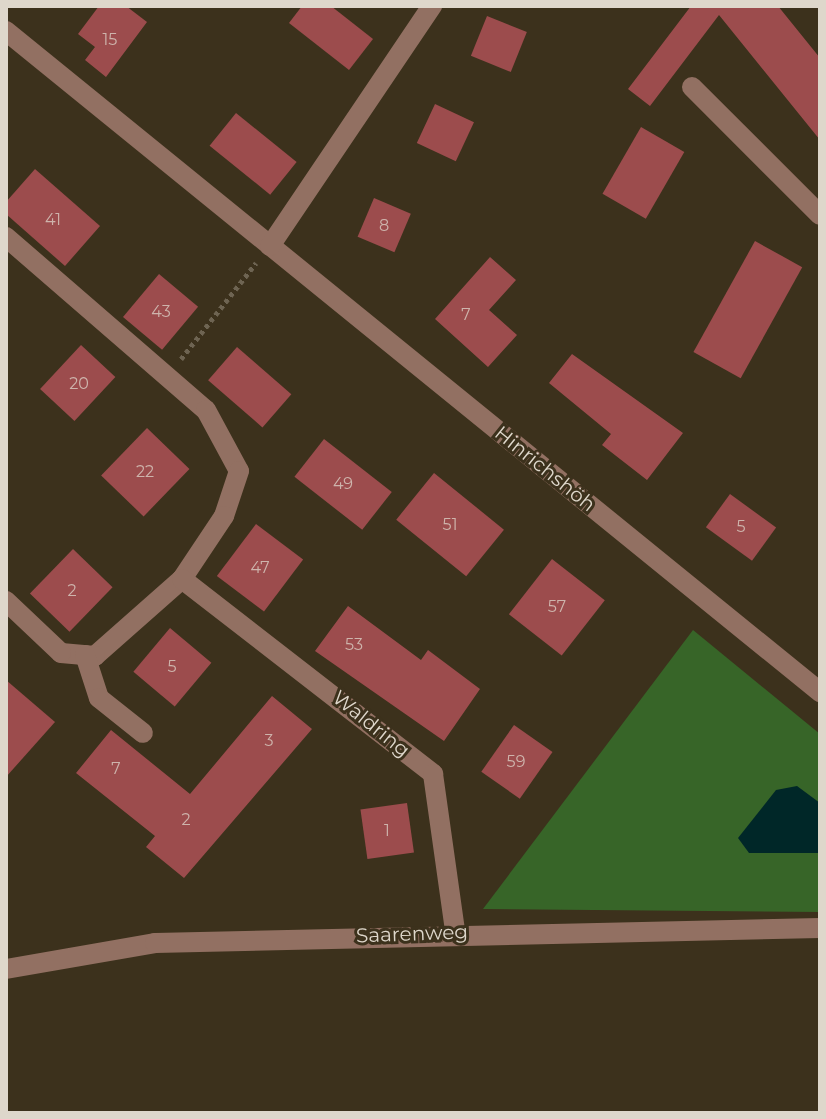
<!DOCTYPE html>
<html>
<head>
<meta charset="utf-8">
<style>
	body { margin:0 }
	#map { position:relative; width:826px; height:1119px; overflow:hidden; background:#3c311c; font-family:Montserrat,sans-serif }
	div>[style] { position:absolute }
	.green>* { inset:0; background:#376528 }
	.water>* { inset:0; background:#002728 }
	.building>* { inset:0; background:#9c4c4d; transform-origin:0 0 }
	.path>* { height:5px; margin-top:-2.5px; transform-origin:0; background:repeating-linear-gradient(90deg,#6e6452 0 4px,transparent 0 8px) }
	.minor>* { height:20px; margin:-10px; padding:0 10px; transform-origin:10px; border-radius:10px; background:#927062 }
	span { translate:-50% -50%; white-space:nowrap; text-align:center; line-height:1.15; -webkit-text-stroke:6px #3c311c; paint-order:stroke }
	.number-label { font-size:16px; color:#ceb4ac }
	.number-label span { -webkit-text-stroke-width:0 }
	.street-label { font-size:20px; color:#ded7cb }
	.frame { position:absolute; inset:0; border:8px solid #ded7cb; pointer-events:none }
</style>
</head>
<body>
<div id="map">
	<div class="green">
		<i style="clip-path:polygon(693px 630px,820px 734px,820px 912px,483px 909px)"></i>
	</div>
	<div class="water">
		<i style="clip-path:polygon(797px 786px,820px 803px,820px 853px,749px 853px,738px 838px,776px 790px)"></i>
	</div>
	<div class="building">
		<i style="clip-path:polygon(99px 6px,126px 6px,147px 22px,106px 77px,85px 60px,95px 47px,78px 34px)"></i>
		<i style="clip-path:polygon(302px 6px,331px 6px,373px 39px,349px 70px,289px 23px)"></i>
		<i style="clip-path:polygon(691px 6px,778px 6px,820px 58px,820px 140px,719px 15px,650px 106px,628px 89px)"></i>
		<i style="left:487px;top:16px;width:43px;height:43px;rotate:22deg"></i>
		<i style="left:435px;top:104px;width:43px;height:43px;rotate:25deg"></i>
		<i style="left:236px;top:113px;width:78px;height:42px;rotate:39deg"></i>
		<i style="left:641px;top:127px;width:50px;height:77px;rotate:30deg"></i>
		<i style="clip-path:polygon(35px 169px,100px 226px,65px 266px,6px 214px,6px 202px)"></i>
		<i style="left:374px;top:198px;width:40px;height:42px;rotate:23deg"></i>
		<i style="left:755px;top:241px;width:54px;height:127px;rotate:29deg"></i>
		<i style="clip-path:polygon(490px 257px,516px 280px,489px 310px,517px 335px,488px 367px,435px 319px)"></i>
		<i style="left:159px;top:274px;width:51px;height:56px;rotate:40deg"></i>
		<i style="left:81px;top:345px;width:47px;height:60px;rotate:43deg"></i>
		<i style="left:237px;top:347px;width:72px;height:44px;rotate:41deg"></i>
		<i style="clip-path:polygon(572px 354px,683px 433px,647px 480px,602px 445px,611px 434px,549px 383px)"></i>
		<i style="left:147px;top:428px;width:59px;height:66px;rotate:44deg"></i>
		<i style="left:324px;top:439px;width:86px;height:48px;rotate:38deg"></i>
		<i style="left:434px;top:473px;width:90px;height:60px;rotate:39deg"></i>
		<i style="left:730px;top:494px;width:57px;height:41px;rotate:36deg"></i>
		<i style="left:256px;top:524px;width:59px;height:65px;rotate:37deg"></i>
		<i style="left:73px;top:549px;width:55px;height:62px;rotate:44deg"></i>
		<i style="left:552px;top:559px;width:67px;height:70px;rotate:38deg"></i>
		<i style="clip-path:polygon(348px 606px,421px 660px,428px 650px,480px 689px,444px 741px,315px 651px)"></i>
		<i style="left:170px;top:628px;width:54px;height:57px;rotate:40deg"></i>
		<i style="clip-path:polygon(6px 680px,55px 722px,6px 777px)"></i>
		<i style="clip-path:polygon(272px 696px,312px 729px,184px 878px,146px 847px,155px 836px,76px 773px,111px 730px,190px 794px)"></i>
		<i style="left:514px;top:725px;width:47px;height:57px;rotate:35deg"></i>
		<i style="left:407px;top:803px;width:50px;height:47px;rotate:82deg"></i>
	</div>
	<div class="path">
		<i style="left:181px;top:359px;width:122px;rotate:-52deg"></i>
	</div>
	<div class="minor">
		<i style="left:6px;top:31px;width:1049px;rotate:39.08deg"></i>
		<i style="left:692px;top:87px;width:181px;rotate:45deg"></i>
		<i style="left:6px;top:237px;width:264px;rotate:40.9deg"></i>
		<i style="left:206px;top:410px;width:69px;rotate:61.6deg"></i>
		<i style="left:239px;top:471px;width:47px;rotate:108.4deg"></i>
		<i style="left:224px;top:516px;width:76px;rotate:123.7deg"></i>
		<i style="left:182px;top:579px;width:116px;rotate:138.5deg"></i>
		<i style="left:95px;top:656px;width:34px;rotate:-175deg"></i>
		<i style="left:61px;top:653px;width:76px;rotate:-136.6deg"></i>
		<i style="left:270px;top:246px;width:290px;rotate:-56deg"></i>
		<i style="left:182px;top:579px;width:318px;rotate:37.8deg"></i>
		<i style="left:433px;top:774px;width:159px;rotate:82deg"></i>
		<i style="left:85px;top:655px;width:45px;rotate:72deg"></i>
		<i style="left:99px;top:698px;width:56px;rotate:38.5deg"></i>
		<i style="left:6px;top:969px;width:151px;rotate:-9.9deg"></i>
		<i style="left:155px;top:943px;width:665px;rotate:-1.29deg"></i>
	</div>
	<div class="number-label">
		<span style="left:110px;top:40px">15</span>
		<span style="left:53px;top:220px">41</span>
		<span style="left:384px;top:226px">8</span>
		<span style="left:161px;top:312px">43</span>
		<span style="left:466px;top:315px">7</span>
		<span style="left:79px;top:384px">20</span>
		<span style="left:145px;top:472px">22</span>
		<span style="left:343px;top:484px">49</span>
		<span style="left:450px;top:525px">51</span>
		<span style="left:741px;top:527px">5</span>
		<span style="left:260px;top:568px">47</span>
		<span style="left:72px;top:591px">2</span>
		<span style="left:557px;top:607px">57</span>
		<span style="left:354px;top:645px">53</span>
		<span style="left:172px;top:667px">5</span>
		<span style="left:269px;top:741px">3</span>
		<span style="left:516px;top:762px">59</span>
		<span style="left:116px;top:769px">7</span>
		<span style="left:186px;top:820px">2</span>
		<span style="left:387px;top:831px">1</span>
	</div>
	<div class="street-label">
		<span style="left:545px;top:469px;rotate:39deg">Hinrichshöh</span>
		<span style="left:371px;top:724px;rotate:39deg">Waldring</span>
		<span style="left:412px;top:934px;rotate:-2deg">Saarenweg</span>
	</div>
	<div class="frame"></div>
</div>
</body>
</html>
